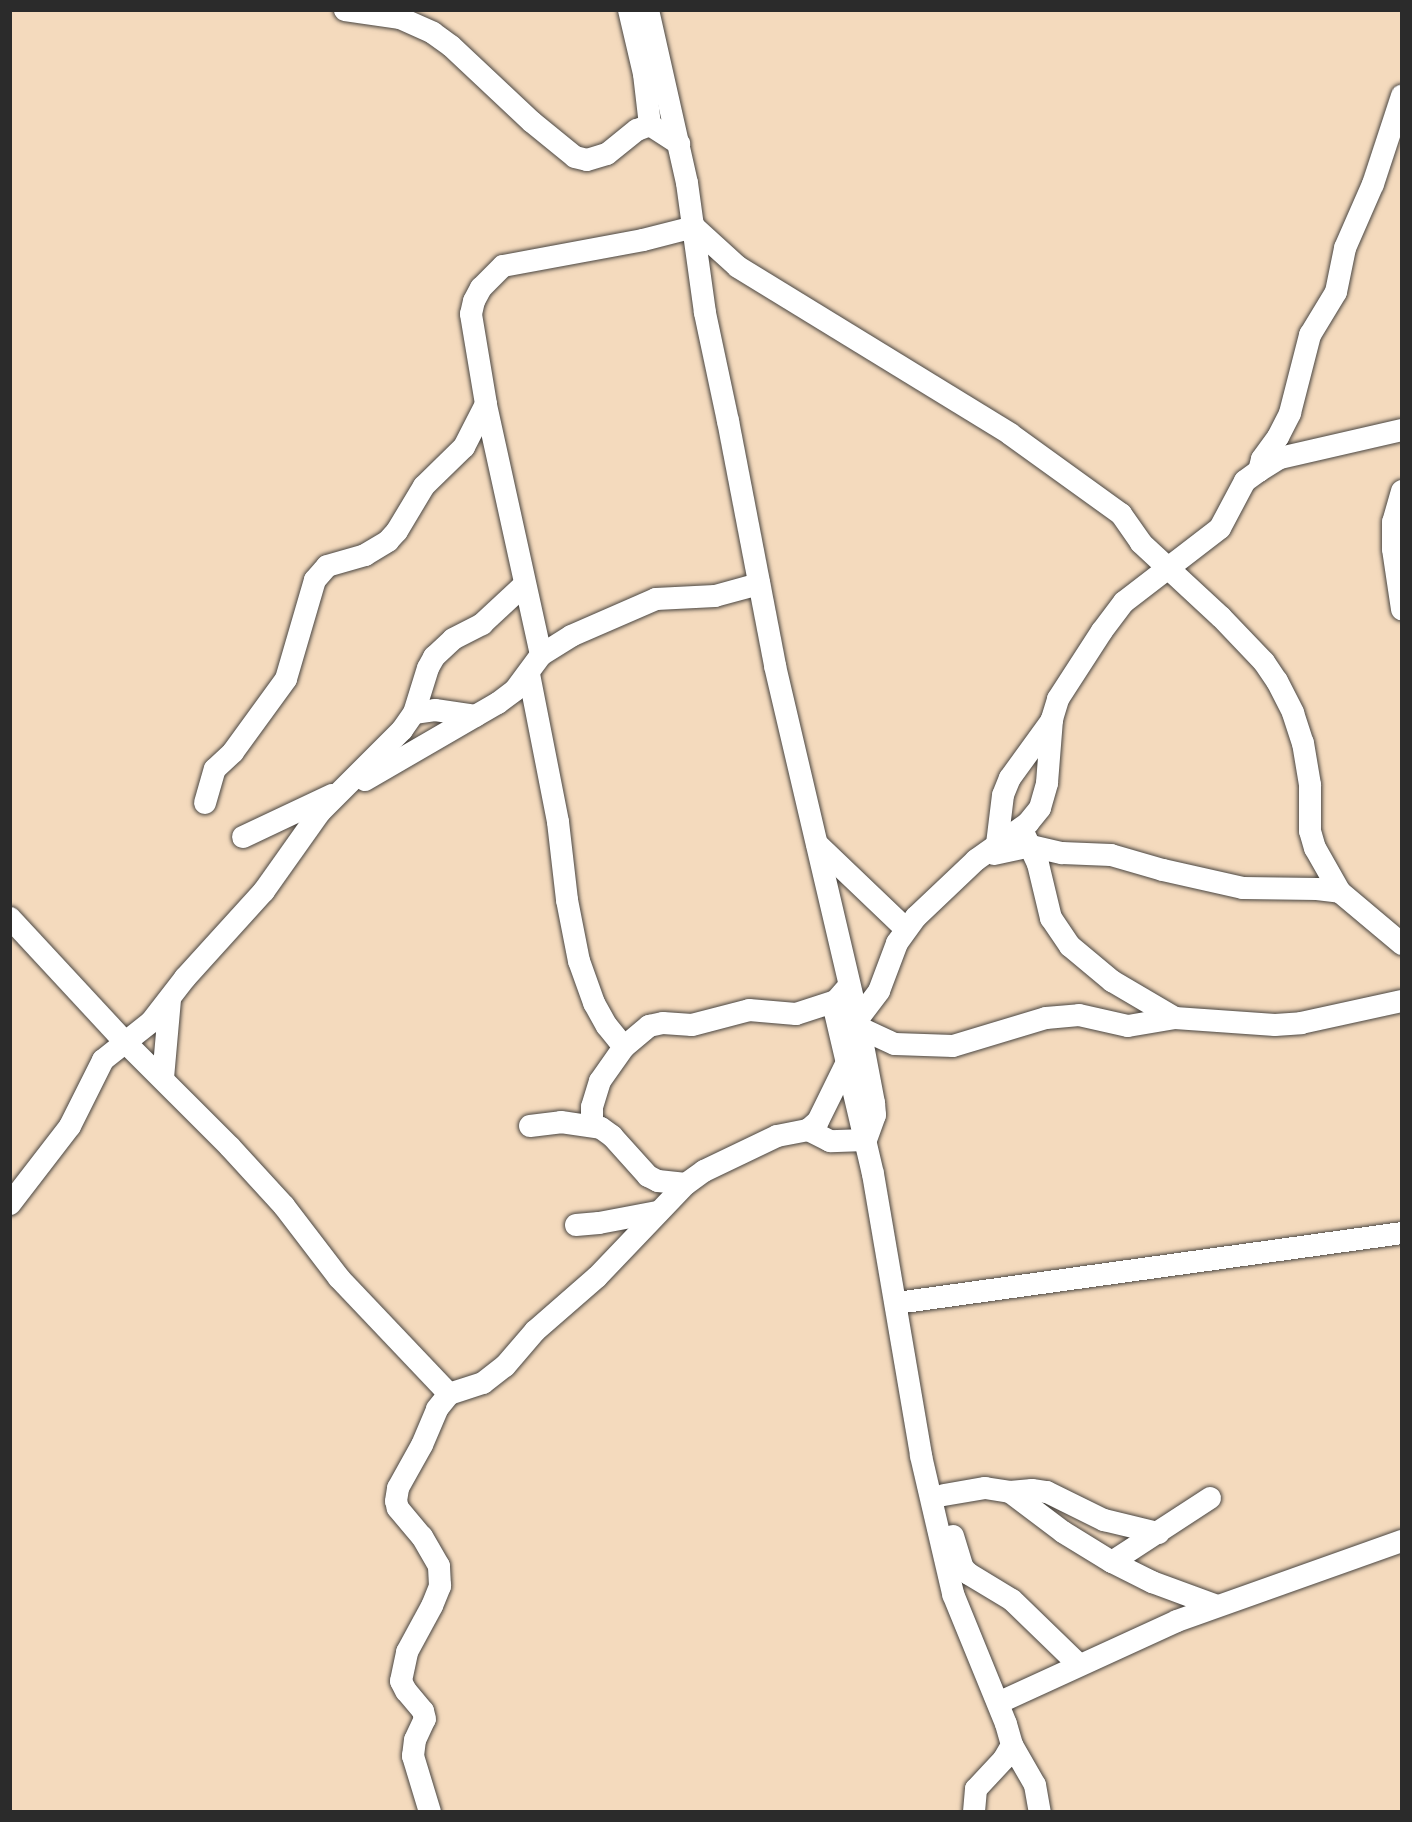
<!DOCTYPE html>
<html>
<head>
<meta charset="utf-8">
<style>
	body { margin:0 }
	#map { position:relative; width:1412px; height:1822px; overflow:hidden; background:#f4dabd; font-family:Kalam,sans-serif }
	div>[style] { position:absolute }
	.roads { filter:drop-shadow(0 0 2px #494541) drop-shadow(0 0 2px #494541) }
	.minor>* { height:22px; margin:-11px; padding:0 11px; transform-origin:11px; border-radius:11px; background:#fff }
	span { translate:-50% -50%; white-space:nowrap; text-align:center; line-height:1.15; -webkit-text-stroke:4.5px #fcf5e5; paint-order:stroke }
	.frame { position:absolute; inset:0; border:12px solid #2b2b2b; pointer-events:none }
</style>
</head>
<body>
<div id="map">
	<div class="roads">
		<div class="minor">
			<i style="left:345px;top:10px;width:56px;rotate:8.3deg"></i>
			<i style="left:400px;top:18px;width:36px;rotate:24deg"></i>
			<i style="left:433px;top:33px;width:22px;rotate:36deg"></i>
			<i style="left:451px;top:46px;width:111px;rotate:43.2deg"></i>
			<i style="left:532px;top:122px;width:55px;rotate:39.1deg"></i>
			<i style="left:575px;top:157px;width:12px;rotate:14deg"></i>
			<i style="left:587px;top:160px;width:21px;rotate:-17deg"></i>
			<i style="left:607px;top:154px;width:38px;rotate:-39deg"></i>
			<i style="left:637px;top:130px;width:14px;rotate:-21deg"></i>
			<i style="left:650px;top:125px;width:35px;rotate:33deg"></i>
			<i style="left:629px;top:10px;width:66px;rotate:76.8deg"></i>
			<i style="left:644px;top:74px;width:51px;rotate:83.3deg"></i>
			<i style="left:648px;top:10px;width:177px;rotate:77.3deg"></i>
			<i style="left:687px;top:183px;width:131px;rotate:82.1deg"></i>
			<i style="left:705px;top:313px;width:110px;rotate:78deg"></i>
			<i style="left:728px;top:421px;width:249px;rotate:79.1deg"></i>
			<i style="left:775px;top:666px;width:363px;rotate:76.8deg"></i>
			<i style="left:858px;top:1019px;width:86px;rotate:79.2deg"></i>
			<i style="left:874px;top:1103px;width:12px;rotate:85deg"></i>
			<i style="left:875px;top:1115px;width:27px;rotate:110deg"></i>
			<i style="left:866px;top:1140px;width:36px;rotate:178deg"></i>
			<i style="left:830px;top:1141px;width:25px;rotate:-153deg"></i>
			<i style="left:1259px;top:471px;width:25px;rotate:-32deg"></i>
			<i style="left:1280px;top:458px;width:125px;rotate:-12.9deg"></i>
			<i style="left:1402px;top:491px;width:32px;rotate:106deg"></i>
			<i style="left:1393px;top:522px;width:27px;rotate:90deg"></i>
			<i style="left:1393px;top:549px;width:61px;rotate:81.5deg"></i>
			<i style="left:541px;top:655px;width:257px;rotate:-102.4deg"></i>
			<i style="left:486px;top:404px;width:91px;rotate:-99.5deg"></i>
			<i style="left:471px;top:314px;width:13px;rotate:-77deg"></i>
			<i style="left:474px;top:301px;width:15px;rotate:-62deg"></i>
			<i style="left:481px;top:288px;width:31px;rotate:-45deg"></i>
			<i style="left:503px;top:266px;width:142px;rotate:-10.5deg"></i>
			<i style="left:643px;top:240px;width:53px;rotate:-14.3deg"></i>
			<i style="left:694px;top:227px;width:59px;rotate:42.3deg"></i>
			<i style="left:738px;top:267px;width:319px;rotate:31.5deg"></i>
			<i style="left:1010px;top:434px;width:137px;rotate:35.8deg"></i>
			<i style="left:1121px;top:514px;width:35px;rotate:55deg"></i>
			<i style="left:1141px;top:543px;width:109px;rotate:42.8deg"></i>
			<i style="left:1221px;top:617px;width:62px;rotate:46.3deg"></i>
			<i style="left:1264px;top:662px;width:23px;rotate:56deg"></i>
			<i style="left:1277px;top:681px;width:36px;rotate:63deg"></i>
			<i style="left:1293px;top:713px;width:32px;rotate:72deg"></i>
			<i style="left:1303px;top:743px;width:43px;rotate:80.5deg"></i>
			<i style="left:1310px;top:785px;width:46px;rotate:90deg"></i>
			<i style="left:1310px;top:831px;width:18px;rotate:74deg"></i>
			<i style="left:1315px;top:848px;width:51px;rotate:60.4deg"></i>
			<i style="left:1340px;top:892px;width:81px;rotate:40deg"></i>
			<i style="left:529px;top:674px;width:151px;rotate:78.9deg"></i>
			<i style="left:558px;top:822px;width:79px;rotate:83.4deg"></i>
			<i style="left:567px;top:900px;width:62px;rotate:78.9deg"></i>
			<i style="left:579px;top:961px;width:45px;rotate:70.3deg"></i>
			<i style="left:594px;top:1003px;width:26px;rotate:61deg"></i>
			<i style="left:607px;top:1026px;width:27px;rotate:51deg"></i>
			<i style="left:414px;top:713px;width:21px;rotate:-8deg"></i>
			<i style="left:435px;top:710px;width:41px;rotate:8.3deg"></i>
			<i style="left:365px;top:780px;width:154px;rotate:-30.1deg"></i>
			<i style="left:498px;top:703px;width:21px;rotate:-37deg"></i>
			<i style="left:515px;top:690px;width:44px;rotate:-53.4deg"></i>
			<i style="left:541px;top:655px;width:36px;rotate:-32deg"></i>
			<i style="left:571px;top:636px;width:93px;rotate:-23.5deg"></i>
			<i style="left:656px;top:599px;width:59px;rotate:-2.9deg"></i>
			<i style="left:715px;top:596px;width:46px;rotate:-15.3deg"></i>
			<i style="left:205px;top:803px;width:35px;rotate:-74deg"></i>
			<i style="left:215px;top:769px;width:25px;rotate:-43deg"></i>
			<i style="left:233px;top:752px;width:90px;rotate:-54deg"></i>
			<i style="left:286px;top:679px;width:103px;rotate:-73.7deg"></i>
			<i style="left:315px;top:580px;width:18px;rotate:-49deg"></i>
			<i style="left:327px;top:566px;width:40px;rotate:-16deg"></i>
			<i style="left:365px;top:555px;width:27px;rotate:-31deg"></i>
			<i style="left:388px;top:541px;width:13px;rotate:-48deg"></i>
			<i style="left:397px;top:531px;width:52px;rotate:-59deg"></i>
			<i style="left:424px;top:486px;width:56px;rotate:-44.3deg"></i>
			<i style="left:464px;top:447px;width:48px;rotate:-62.9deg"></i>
			<i style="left:1025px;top:836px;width:31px;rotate:65deg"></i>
			<i style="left:1038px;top:864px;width:56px;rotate:76.5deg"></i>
			<i style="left:1051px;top:918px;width:34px;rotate:56deg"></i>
			<i style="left:1070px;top:946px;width:55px;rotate:39.8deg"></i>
			<i style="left:1112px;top:981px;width:73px;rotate:30.4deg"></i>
			<i style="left:243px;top:837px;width:98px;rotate:-25.3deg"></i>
			<i style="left:817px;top:844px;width:123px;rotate:43.7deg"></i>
			<i style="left:997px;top:844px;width:49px;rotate:-83deg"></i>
			<i style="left:1003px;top:795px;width:18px;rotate:-68deg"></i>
			<i style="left:1010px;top:778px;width:72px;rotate:-54.1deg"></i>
			<i style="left:994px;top:854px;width:38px;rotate:-12deg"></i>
			<i style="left:1031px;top:846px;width:32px;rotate:13deg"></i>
			<i style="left:1062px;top:853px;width:49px;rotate:2.3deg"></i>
			<i style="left:1111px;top:855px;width:54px;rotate:16.1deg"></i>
			<i style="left:1163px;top:870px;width:82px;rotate:12.7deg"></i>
			<i style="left:1243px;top:888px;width:74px;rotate:0.8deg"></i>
			<i style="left:1317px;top:889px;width:23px;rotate:7deg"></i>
			<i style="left:10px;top:918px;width:168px;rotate:47.2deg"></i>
			<i style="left:124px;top:1041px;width:150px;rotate:45deg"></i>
			<i style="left:230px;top:1147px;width:80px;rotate:47.5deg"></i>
			<i style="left:284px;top:1206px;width:91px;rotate:52.6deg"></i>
			<i style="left:339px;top:1278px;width:160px;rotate:46.5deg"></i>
			<i style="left:848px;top:987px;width:18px;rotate:131deg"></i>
			<i style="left:836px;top:1001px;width:11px;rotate:95deg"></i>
			<i style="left:835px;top:1012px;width:166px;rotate:76.8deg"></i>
			<i style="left:873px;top:1174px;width:286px;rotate:80.3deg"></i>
			<i style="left:921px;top:1456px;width:142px;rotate:76.9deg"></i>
			<i style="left:953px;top:1594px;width:140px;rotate:67.8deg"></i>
			<i style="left:1006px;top:1724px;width:22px;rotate:74deg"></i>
			<i style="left:1012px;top:1745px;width:16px;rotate:120deg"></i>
			<i style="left:1004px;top:1759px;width:41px;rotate:133deg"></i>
			<i style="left:976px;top:1789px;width:23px;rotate:95deg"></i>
			<i style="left:858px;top:1019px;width:35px;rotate:-53deg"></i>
			<i style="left:879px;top:991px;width:51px;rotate:-69.4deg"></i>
			<i style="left:897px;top:943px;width:32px;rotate:-54deg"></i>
			<i style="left:916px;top:917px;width:83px;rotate:-43.5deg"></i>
			<i style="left:976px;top:860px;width:64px;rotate:-35.4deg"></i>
			<i style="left:1028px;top:823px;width:19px;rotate:-51deg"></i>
			<i style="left:1040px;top:808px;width:26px;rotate:-74deg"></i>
			<i style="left:1047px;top:783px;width:64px;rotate:-85.5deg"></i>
			<i style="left:1052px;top:719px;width:21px;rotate:-73deg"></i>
			<i style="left:1058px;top:699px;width:81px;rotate:-57.1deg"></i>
			<i style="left:1102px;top:631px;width:36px;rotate:-53deg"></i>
			<i style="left:1124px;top:602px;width:121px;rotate:-37.6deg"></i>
			<i style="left:1220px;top:528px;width:53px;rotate:-62deg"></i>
			<i style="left:1245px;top:481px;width:17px;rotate:-36deg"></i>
			<i style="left:1259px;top:471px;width:12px;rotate:-76deg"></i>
			<i style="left:1262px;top:459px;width:27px;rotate:-54deg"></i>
			<i style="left:1278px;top:437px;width:27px;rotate:-63deg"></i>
			<i style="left:1290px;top:413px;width:81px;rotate:-75.6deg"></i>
			<i style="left:1310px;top:335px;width:50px;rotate:-58.8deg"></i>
			<i style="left:1336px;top:292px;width:45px;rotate:-78.4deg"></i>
			<i style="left:1345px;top:248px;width:70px;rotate:-66.4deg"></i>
			<i style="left:1373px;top:184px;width:93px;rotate:-71.8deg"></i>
			<i style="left:860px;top:1028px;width:38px;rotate:25deg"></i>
			<i style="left:895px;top:1044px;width:58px;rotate:2deg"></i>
			<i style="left:953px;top:1046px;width:97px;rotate:-16.8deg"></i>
			<i style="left:1046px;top:1018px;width:33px;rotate:-5deg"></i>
			<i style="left:1079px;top:1015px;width:50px;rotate:12.7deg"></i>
			<i style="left:1128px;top:1026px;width:48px;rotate:-9.7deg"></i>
			<i style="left:1175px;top:1018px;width:100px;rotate:4deg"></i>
			<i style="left:1275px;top:1025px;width:26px;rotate:-4deg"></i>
			<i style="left:1301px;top:1023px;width:103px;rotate:-12.3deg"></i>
			<i style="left:163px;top:1078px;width:79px;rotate:-84.9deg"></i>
			<i style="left:592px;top:1125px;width:18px;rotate:-90deg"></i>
			<i style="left:592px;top:1107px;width:27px;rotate:-73deg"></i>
			<i style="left:600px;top:1081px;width:42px;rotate:-54.8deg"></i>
			<i style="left:624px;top:1047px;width:33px;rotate:-40deg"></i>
			<i style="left:649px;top:1026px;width:14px;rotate:-12deg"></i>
			<i style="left:663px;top:1023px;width:29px;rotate:4deg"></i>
			<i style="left:692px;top:1025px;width:59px;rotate:-14.7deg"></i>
			<i style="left:749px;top:1010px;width:47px;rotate:4.9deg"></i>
			<i style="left:796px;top:1014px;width:42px;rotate:-18deg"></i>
			<i style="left:530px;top:1126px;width:31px;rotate:-7deg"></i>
			<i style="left:561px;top:1122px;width:40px;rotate:8.5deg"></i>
			<i style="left:601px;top:1128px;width:14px;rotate:36deg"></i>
			<i style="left:612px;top:1136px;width:54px;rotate:48deg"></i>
			<i style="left:648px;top:1176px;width:11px;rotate:27deg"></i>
			<i style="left:658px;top:1181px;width:28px;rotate:6deg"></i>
			<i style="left:10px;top:1204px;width:98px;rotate:-52.4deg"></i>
			<i style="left:70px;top:1126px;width:74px;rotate:-63.4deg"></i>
			<i style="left:103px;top:1060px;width:61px;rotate:-38.4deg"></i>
			<i style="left:151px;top:1022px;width:56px;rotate:-52.3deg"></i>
			<i style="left:185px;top:978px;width:118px;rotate:-47.8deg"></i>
			<i style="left:264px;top:891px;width:97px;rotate:-54.7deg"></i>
			<i style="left:320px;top:812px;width:116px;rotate:-45deg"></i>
			<i style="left:402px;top:730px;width:21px;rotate:-55deg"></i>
			<i style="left:414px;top:713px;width:47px;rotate:-72.7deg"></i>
			<i style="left:428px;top:668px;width:13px;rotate:-61deg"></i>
			<i style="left:434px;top:657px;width:26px;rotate:-43deg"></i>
			<i style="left:453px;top:639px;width:33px;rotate:-27deg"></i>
			<i style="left:482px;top:624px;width:57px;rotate:-42.9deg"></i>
			<i style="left:576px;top:1225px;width:23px;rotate:-5deg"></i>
			<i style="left:599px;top:1223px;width:59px;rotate:-10.7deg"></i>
			<i style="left:897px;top:1303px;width:510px;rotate:-7.89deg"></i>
			<i style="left:1010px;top:1492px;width:22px;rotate:-5deg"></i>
			<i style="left:1032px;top:1490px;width:15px;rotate:8deg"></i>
			<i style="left:1047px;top:1492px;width:64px;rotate:26.2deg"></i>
			<i style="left:1104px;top:1520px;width:56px;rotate:13.5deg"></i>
			<i style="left:944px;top:1495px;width:42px;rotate:-9.7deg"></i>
			<i style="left:985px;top:1488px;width:25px;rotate:9deg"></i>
			<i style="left:1010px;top:1492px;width:66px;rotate:37deg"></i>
			<i style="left:1063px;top:1532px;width:57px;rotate:31.5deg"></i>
			<i style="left:1112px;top:1562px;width:45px;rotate:26.6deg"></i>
			<i style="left:1152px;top:1582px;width:69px;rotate:20.3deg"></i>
			<i style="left:953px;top:1536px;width:34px;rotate:73deg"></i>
			<i style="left:963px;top:1568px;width:8px;rotate:45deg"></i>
			<i style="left:969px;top:1574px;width:50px;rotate:31.2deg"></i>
			<i style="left:1012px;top:1600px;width:92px;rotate:44.1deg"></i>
			<i style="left:1112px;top:1562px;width:117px;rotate:-33.1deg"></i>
			<i style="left:998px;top:1703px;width:197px;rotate:-24.6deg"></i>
			<i style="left:1177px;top:1621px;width:239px;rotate:-19.6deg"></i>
			<i style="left:1012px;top:1745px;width:46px;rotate:60.1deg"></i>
			<i style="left:1035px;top:1785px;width:27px;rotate:80deg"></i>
			<i style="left:430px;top:1812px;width:59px;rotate:-106.9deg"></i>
			<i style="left:413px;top:1756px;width:16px;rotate:-83deg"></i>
			<i style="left:415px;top:1740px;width:23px;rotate:-65deg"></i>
			<i style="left:425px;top:1719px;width:8px;rotate:-104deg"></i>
			<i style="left:423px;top:1711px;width:26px;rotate:-130deg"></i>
			<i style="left:406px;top:1691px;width:11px;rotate:-117deg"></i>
			<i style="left:401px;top:1681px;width:30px;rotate:-78deg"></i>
			<i style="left:407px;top:1652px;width:52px;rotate:-61.5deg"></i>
			<i style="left:432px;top:1606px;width:22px;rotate:-68deg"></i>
			<i style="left:440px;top:1586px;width:20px;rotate:-93deg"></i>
			<i style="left:439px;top:1566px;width:34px;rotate:-120deg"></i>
			<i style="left:422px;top:1537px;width:38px;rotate:-130deg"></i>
			<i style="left:398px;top:1508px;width:7px;rotate:-106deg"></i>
			<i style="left:396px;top:1501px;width:13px;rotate:-81deg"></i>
			<i style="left:398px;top:1488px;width:49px;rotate:-60.8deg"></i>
			<i style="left:422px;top:1445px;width:39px;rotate:-67deg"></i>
			<i style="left:437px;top:1409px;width:19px;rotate:-51deg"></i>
			<i style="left:449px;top:1394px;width:36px;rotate:-18deg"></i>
			<i style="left:483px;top:1383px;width:28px;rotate:-38deg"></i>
			<i style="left:505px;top:1366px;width:46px;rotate:-49.4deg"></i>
			<i style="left:535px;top:1331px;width:82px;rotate:-41.1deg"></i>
			<i style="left:597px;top:1277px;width:129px;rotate:-46.3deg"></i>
			<i style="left:686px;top:1184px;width:22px;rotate:-36deg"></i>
			<i style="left:704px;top:1171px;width:81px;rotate:-25.6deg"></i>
			<i style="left:777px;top:1136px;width:32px;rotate:-11deg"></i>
			<i style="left:808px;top:1130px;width:13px;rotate:-42deg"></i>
			<i style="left:818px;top:1121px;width:66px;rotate:-63.8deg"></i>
		</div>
	</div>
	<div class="frame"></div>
</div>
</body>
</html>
